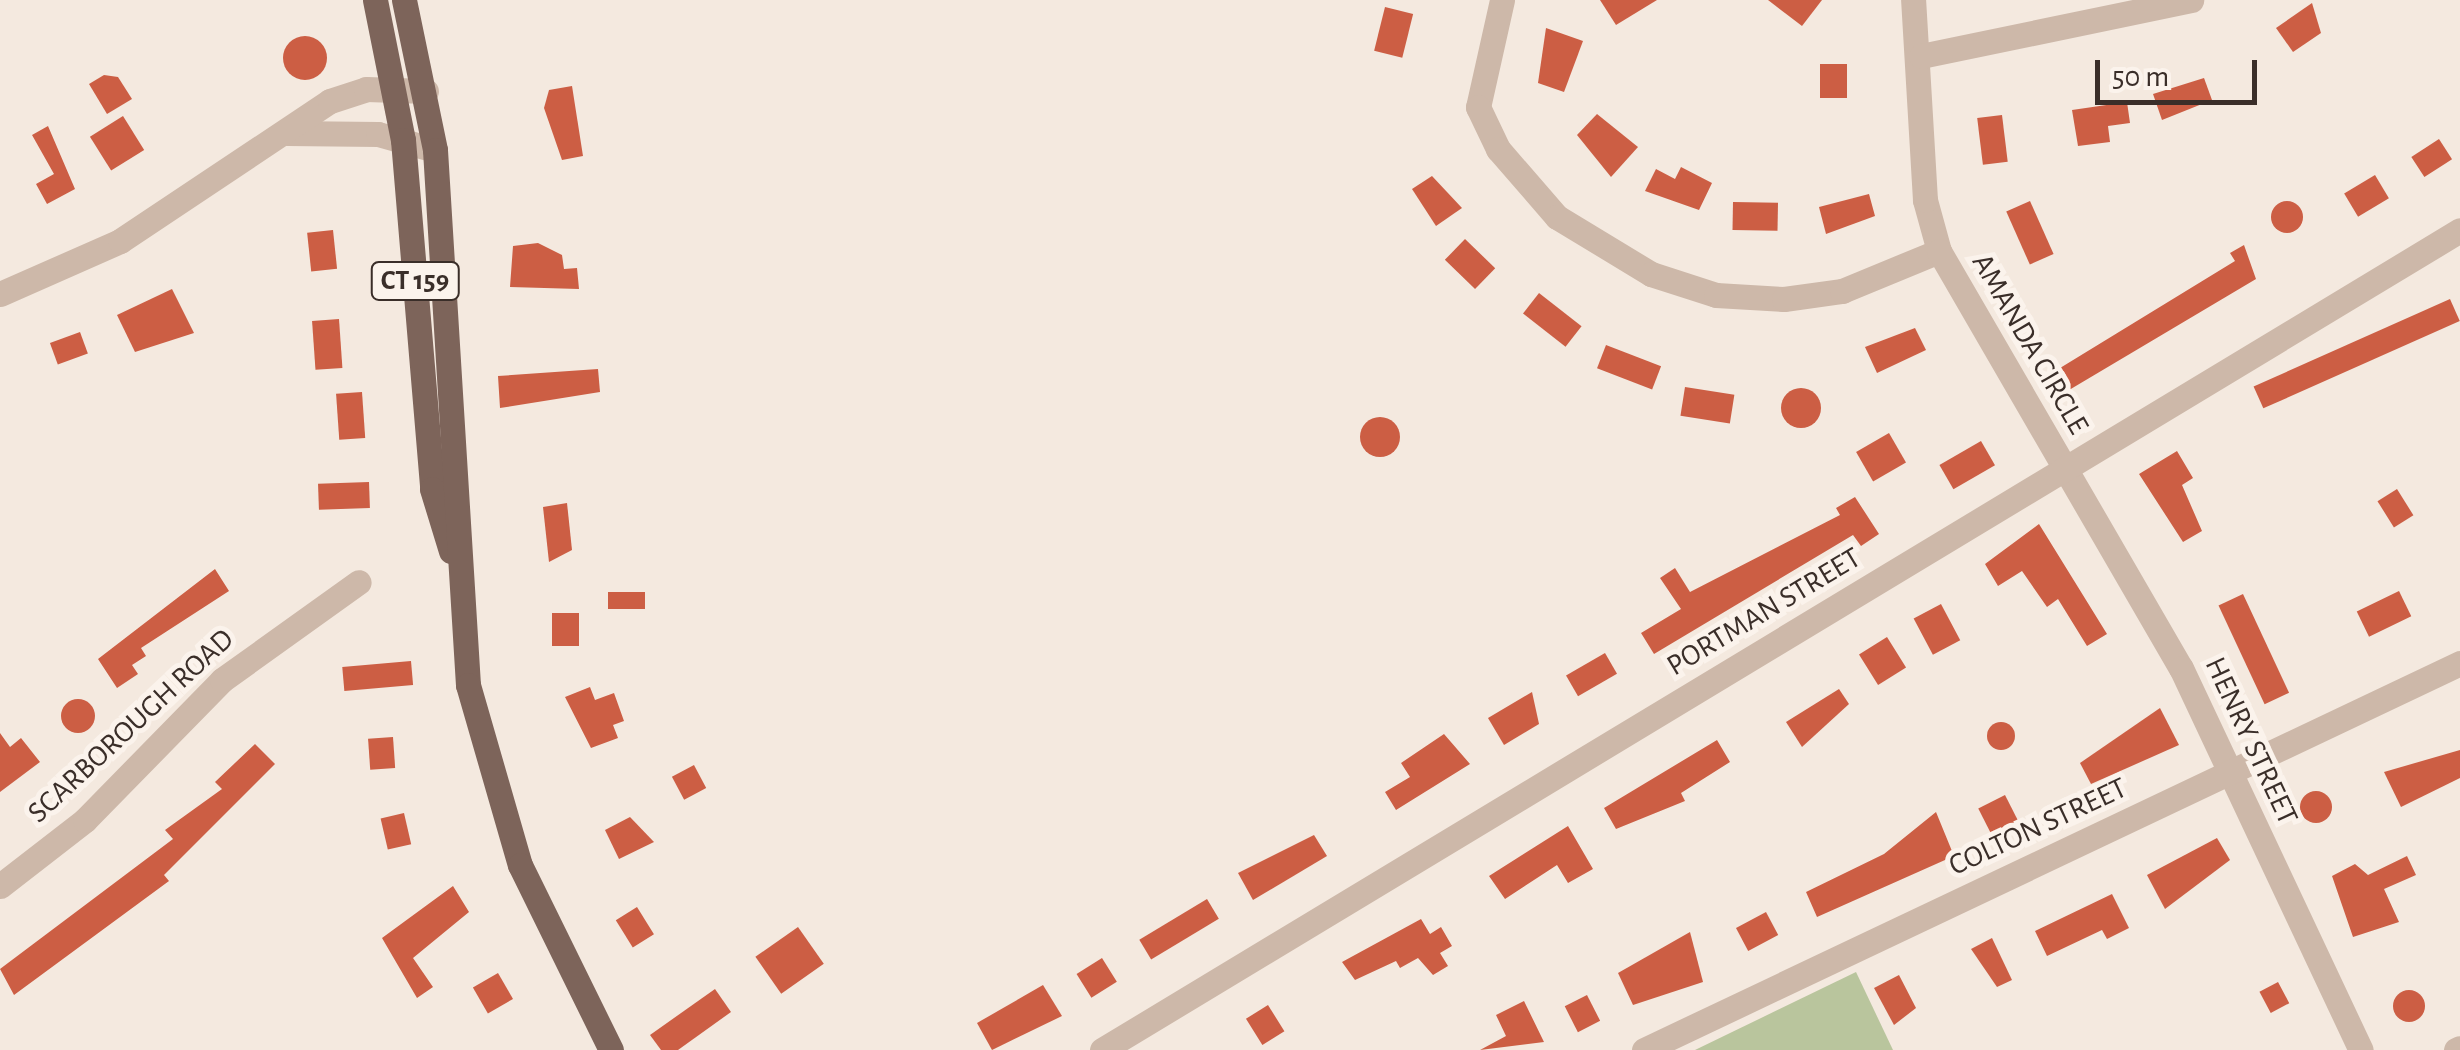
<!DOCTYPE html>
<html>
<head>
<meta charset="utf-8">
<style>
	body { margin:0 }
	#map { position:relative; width:2460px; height:1050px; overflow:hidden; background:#f4e9df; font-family:"Alegreya Sans",sans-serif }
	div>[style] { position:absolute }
	.green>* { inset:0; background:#b9c59d }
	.building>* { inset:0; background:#cc5e44; transform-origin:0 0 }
	.round { border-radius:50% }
	.minor>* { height:25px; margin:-12.5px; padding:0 12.5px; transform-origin:12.5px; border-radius:12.5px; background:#cdb8a9 }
	.major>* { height:25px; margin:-12.5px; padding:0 12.5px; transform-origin:12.5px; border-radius:12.5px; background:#7d645a }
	span { translate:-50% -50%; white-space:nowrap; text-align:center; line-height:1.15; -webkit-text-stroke:10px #fbf3ec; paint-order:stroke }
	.shield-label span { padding:2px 8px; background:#fbf3ec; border:2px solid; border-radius:8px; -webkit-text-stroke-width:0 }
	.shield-label { font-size:28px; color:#3a2e29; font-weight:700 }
	.street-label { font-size:30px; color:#3a2e29 }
	.scale { position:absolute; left:2095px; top:60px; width:162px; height:45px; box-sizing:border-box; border:5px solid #3a2e29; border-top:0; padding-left:12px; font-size:30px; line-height:35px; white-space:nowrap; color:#3a2e29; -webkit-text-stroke:8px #fbf3ec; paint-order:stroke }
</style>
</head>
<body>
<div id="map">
	<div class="green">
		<i style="clip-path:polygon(1856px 972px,1893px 1050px,1695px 1050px)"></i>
	</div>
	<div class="building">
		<i style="clip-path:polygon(1600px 0,1657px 0,1616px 25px)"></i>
		<i style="clip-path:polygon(1768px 0,1822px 0,1802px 26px)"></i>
		<i style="clip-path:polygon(2312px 3px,2321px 33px,2293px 52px,2276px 28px)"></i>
		<i style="left:1385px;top:7px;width:29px;height:45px;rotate:14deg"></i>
		<i style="clip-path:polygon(1546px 28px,1583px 41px,1564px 92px,1538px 83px)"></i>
		<i class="round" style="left:283px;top:36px;width:44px;height:44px"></i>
		<i style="left:1820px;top:64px;width:27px;height:34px"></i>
		<i style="clip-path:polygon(104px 75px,118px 77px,132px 99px,107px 114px,89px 84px)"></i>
		<i style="clip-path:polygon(2204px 78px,2212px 100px,2162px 120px,2153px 94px)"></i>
		<i style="clip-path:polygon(572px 86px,583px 156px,562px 160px,544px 108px,549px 90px)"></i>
		<i style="clip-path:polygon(2127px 102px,2130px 123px,2108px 126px,2110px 142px,2078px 146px,2072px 110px)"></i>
		<i style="clip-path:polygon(1597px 114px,1638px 147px,1611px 177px,1577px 135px)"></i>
		<i style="left:2002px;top:115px;width:47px;height:25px;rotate:83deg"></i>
		<i style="left:123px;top:116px;width:40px;height:39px;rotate:58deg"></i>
		<i style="clip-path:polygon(48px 126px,75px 189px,47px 204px,36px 184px,54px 174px,32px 135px)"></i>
		<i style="left:2439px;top:139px;width:24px;height:33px;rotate:57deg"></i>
		<i style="clip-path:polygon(1681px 167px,1712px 183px,1699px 210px,1645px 191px,1656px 169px,1675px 179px)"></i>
		<i style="left:2375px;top:175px;width:27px;height:36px;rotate:59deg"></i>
		<i style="clip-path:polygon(1432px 176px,1462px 208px,1436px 226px,1412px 189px)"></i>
		<i style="clip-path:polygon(1869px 194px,1875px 216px,1826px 234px,1819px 207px)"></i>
		<i class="round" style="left:2271px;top:201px;width:32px;height:32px"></i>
		<i style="left:2030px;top:201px;width:58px;height:26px;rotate:66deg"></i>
		<i style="left:1733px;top:202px;width:45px;height:28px;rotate:1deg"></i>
		<i style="left:333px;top:230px;width:39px;height:26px;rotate:84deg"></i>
		<i style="left:1465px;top:239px;width:42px;height:29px;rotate:44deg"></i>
		<i style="clip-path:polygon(538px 243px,562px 255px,564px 269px,577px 268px,579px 289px,510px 287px,513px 246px)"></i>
		<i style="clip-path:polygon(2244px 245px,2256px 279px,2059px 396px,2047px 376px,2235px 261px,2230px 253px)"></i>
		<i style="clip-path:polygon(172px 289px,194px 333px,135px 352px,117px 315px)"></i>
		<i style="left:1539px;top:293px;width:54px;height:26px;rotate:38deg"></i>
		<i style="left:2450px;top:299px;width:24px;height:215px;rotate:66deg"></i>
		<i style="left:339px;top:319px;width:49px;height:27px;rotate:86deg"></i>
		<i style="clip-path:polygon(1915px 328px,1926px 350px,1877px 373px,1865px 347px)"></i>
		<i style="left:80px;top:332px;width:23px;height:32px;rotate:70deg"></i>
		<i style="left:1606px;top:345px;width:59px;height:25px;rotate:21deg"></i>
		<i style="clip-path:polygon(598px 369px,600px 392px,500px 408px,498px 376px)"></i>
		<i style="left:1685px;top:387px;width:50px;height:29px;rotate:9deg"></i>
		<i class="round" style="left:1781px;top:388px;width:40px;height:40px"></i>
		<i style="left:362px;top:392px;width:46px;height:26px;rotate:86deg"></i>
		<i class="round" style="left:1360px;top:417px;width:40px;height:40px"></i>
		<i style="left:1889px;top:433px;width:34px;height:38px;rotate:60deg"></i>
		<i style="left:1981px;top:441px;width:28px;height:48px;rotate:60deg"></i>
		<i style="clip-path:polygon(2177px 451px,2193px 478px,2182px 485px,2202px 531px,2183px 542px,2139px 474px)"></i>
		<i style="left:369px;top:482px;width:26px;height:51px;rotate:88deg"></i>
		<i style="left:2397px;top:489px;width:31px;height:23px;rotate:58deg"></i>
		<i style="clip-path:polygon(1855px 497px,1879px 534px,1861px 546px,1853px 535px,1654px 654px,1641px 633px,1681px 609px,1660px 578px,1675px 568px,1690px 592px,1840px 515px,1836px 508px)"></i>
		<i style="clip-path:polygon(567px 503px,572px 550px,549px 562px,543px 507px)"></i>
		<i style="clip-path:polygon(2039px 524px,2107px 634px,2087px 646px,2058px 599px,2047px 607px,2022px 571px,1998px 586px,1985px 564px)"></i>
		<i style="clip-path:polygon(215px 569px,229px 591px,141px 648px,146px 656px,132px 665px,138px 674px,117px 688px,98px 659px)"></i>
		<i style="left:2399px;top:591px;width:28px;height:47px;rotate:64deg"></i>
		<i style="left:645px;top:592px;width:17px;height:37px;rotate:90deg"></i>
		<i style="left:2243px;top:594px;width:109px;height:27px;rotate:65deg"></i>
		<i style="left:1941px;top:604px;width:41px;height:31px;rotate:62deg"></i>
		<i style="left:579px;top:613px;width:33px;height:27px;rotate:90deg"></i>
		<i style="left:1887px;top:637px;width:36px;height:33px;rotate:58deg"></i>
		<i style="left:1605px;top:653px;width:24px;height:45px;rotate:60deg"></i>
		<i style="left:411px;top:661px;width:24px;height:69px;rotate:85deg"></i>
		<i style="clip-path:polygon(590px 687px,595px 700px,614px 693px,624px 721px,613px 725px,618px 738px,591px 748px,565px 697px)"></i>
		<i style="clip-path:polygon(1839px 689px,1849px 704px,1802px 747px,1786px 722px)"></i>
		<i style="clip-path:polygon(1532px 692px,1539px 724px,1504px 745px,1488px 718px)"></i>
		<i class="round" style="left:61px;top:699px;width:34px;height:34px"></i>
		<i style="clip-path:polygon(2160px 708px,2179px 745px,2091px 784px,2080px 763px)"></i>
		<i class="round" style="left:1987px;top:722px;width:28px;height:28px"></i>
		<i style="clip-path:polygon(0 733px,10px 747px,21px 738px,40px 762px,0 792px)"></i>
		<i style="clip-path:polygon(1444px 734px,1470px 764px,1396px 810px,1385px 792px,1410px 777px,1401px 763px)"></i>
		<i style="left:393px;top:737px;width:31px;height:25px;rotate:86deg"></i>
		<i style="clip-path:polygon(1717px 740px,1730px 762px,1681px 793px,1685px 801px,1616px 829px,1604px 808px)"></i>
		<i style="clip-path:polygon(255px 744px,275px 764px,164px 875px,169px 881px,14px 995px,0 969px,173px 839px,165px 830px,222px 789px,215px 782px)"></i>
		<i style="clip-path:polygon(2460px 750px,2460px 778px,2401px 807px,2384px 772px)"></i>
		<i style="left:694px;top:765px;width:26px;height:25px;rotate:62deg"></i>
		<i class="round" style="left:2300px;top:791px;width:32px;height:32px"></i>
		<i style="left:2005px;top:795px;width:33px;height:30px;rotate:63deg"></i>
		<i style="clip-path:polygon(1936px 812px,1954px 856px,1817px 917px,1806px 892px,1884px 854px)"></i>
		<i style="left:404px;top:813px;width:32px;height:24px;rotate:77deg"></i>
		<i style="clip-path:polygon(630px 817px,654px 842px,619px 859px,605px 830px)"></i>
		<i style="clip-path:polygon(1568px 826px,1593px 869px,1568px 883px,1557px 865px,1505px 899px,1489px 876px)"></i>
		<i style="clip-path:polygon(1314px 835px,1327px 856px,1253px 900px,1238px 873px)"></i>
		<i style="clip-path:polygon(2217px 838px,2230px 860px,2165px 909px,2147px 875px)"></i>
		<i style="clip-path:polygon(2407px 856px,2416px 875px,2384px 889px,2399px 922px,2353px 937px,2332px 876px,2355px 864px,2368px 875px)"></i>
		<i style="clip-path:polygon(453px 886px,469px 912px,413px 958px,433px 987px,417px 998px,382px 938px)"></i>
		<i style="clip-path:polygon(2112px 894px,2129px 928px,2107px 939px,2102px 930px,2047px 956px,2035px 931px)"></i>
		<i style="left:1207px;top:899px;width:23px;height:79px;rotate:59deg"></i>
		<i style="left:637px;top:907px;width:32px;height:25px;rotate:58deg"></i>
		<i style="left:1766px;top:912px;width:26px;height:34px;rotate:62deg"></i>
		<i style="clip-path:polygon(1421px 919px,1430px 934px,1441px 927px,1452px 946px,1440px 953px,1448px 966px,1433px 975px,1418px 958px,1400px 968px,1396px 961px,1355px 980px,1342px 962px)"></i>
		<i style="left:798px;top:927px;width:45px;height:52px;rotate:55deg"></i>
		<i style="clip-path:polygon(1690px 932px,1703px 982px,1633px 1005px,1618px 973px)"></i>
		<i style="clip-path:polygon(1992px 938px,2012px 980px,1997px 987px,1971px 949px)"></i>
		<i style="left:1102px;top:958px;width:28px;height:30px;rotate:58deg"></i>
		<i style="left:498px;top:973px;width:30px;height:29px;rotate:60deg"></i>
		<i style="clip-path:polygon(1899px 975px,1916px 1008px,1894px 1025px,1874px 988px)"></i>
		<i style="left:2278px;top:982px;width:24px;height:21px;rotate:62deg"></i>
		<i style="clip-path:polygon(1043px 985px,1062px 1016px,992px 1050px,977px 1023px)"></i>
		<i style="clip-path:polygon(715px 989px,731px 1012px,678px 1050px,661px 1050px,650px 1035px)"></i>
		<i class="round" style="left:2393px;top:990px;width:32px;height:32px"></i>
		<i style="left:1587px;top:995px;width:29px;height:25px;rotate:63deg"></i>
		<i style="clip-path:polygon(1524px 1001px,1544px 1042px,1480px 1050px,1506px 1036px,1496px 1015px)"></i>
		<i style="left:1268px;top:1005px;width:31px;height:26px;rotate:58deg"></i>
	</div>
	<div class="minor">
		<i style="left:1502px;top:0;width:110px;rotate:102.6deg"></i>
		<i style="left:1478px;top:107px;width:47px;rotate:64.5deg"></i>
		<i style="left:1498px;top:149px;width:90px;rotate:49.1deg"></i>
		<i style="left:1557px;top:217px;width:110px;rotate:31.2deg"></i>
		<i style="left:1651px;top:274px;width:68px;rotate:17.9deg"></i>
		<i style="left:1716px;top:295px;width:68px;rotate:3.4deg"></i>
		<i style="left:1784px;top:299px;width:59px;rotate:-7.9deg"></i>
		<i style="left:1842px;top:291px;width:105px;rotate:-22.4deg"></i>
		<i style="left:1939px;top:251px;width:53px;rotate:-105.4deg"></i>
		<i style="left:1925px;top:200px;width:200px;rotate:-93.4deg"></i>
		<i style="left:1921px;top:56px;width:276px;rotate:-11.7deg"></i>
		<i style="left:287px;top:133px;width:91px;rotate:0.6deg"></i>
		<i style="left:378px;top:134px;width:59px;rotate:15.7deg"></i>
		<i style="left:1939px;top:251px;width:482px;rotate:59.9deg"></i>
		<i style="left:2181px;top:668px;width:422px;rotate:64.8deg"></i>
		<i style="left:0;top:294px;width:131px;rotate:-23.8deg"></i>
		<i style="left:120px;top:241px;width:252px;rotate:-33.7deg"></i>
		<i style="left:330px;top:101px;width:38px;rotate:-18deg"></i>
		<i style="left:366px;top:89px;width:60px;rotate:1.9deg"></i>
		<i style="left:0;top:886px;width:108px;rotate:-37.8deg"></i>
		<i style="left:85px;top:820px;width:196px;rotate:-45.6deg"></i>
		<i style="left:222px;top:680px;width:168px;rotate:-35.6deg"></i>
		<i style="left:1102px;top:1050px;width:1586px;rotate:-31.12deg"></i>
		<i style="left:1644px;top:1050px;width:903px;rotate:-25.37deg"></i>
		<i style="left:2456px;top:1050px;width:4px;rotate:-27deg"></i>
	</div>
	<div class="major">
		<i style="left:375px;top:0;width:143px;rotate:78.7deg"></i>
		<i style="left:403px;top:140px;width:350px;rotate:85.2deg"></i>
		<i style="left:432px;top:489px;width:65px;rotate:73deg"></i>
		<i style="left:404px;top:0;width:153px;rotate:78.3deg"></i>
		<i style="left:435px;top:150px;width:536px;rotate:86.47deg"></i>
		<i style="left:468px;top:685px;width:187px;rotate:73.9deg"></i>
		<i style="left:520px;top:865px;width:206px;rotate:63.8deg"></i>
	</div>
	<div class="shield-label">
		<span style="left:415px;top:281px">CT 159</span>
	</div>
	<div class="street-label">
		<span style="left:2030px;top:344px;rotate:60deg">AMANDA CIRCLE</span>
		<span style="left:1764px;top:612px;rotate:-31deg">PORTMAN STREET</span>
		<span style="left:131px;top:726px;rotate:-43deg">SCARBOROUGH ROAD</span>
		<span style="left:2251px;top:741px;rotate:65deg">HENRY STREET</span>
		<span style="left:2038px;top:827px;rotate:-25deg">COLTON STREET</span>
	</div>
	<div class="scale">50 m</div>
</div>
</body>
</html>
